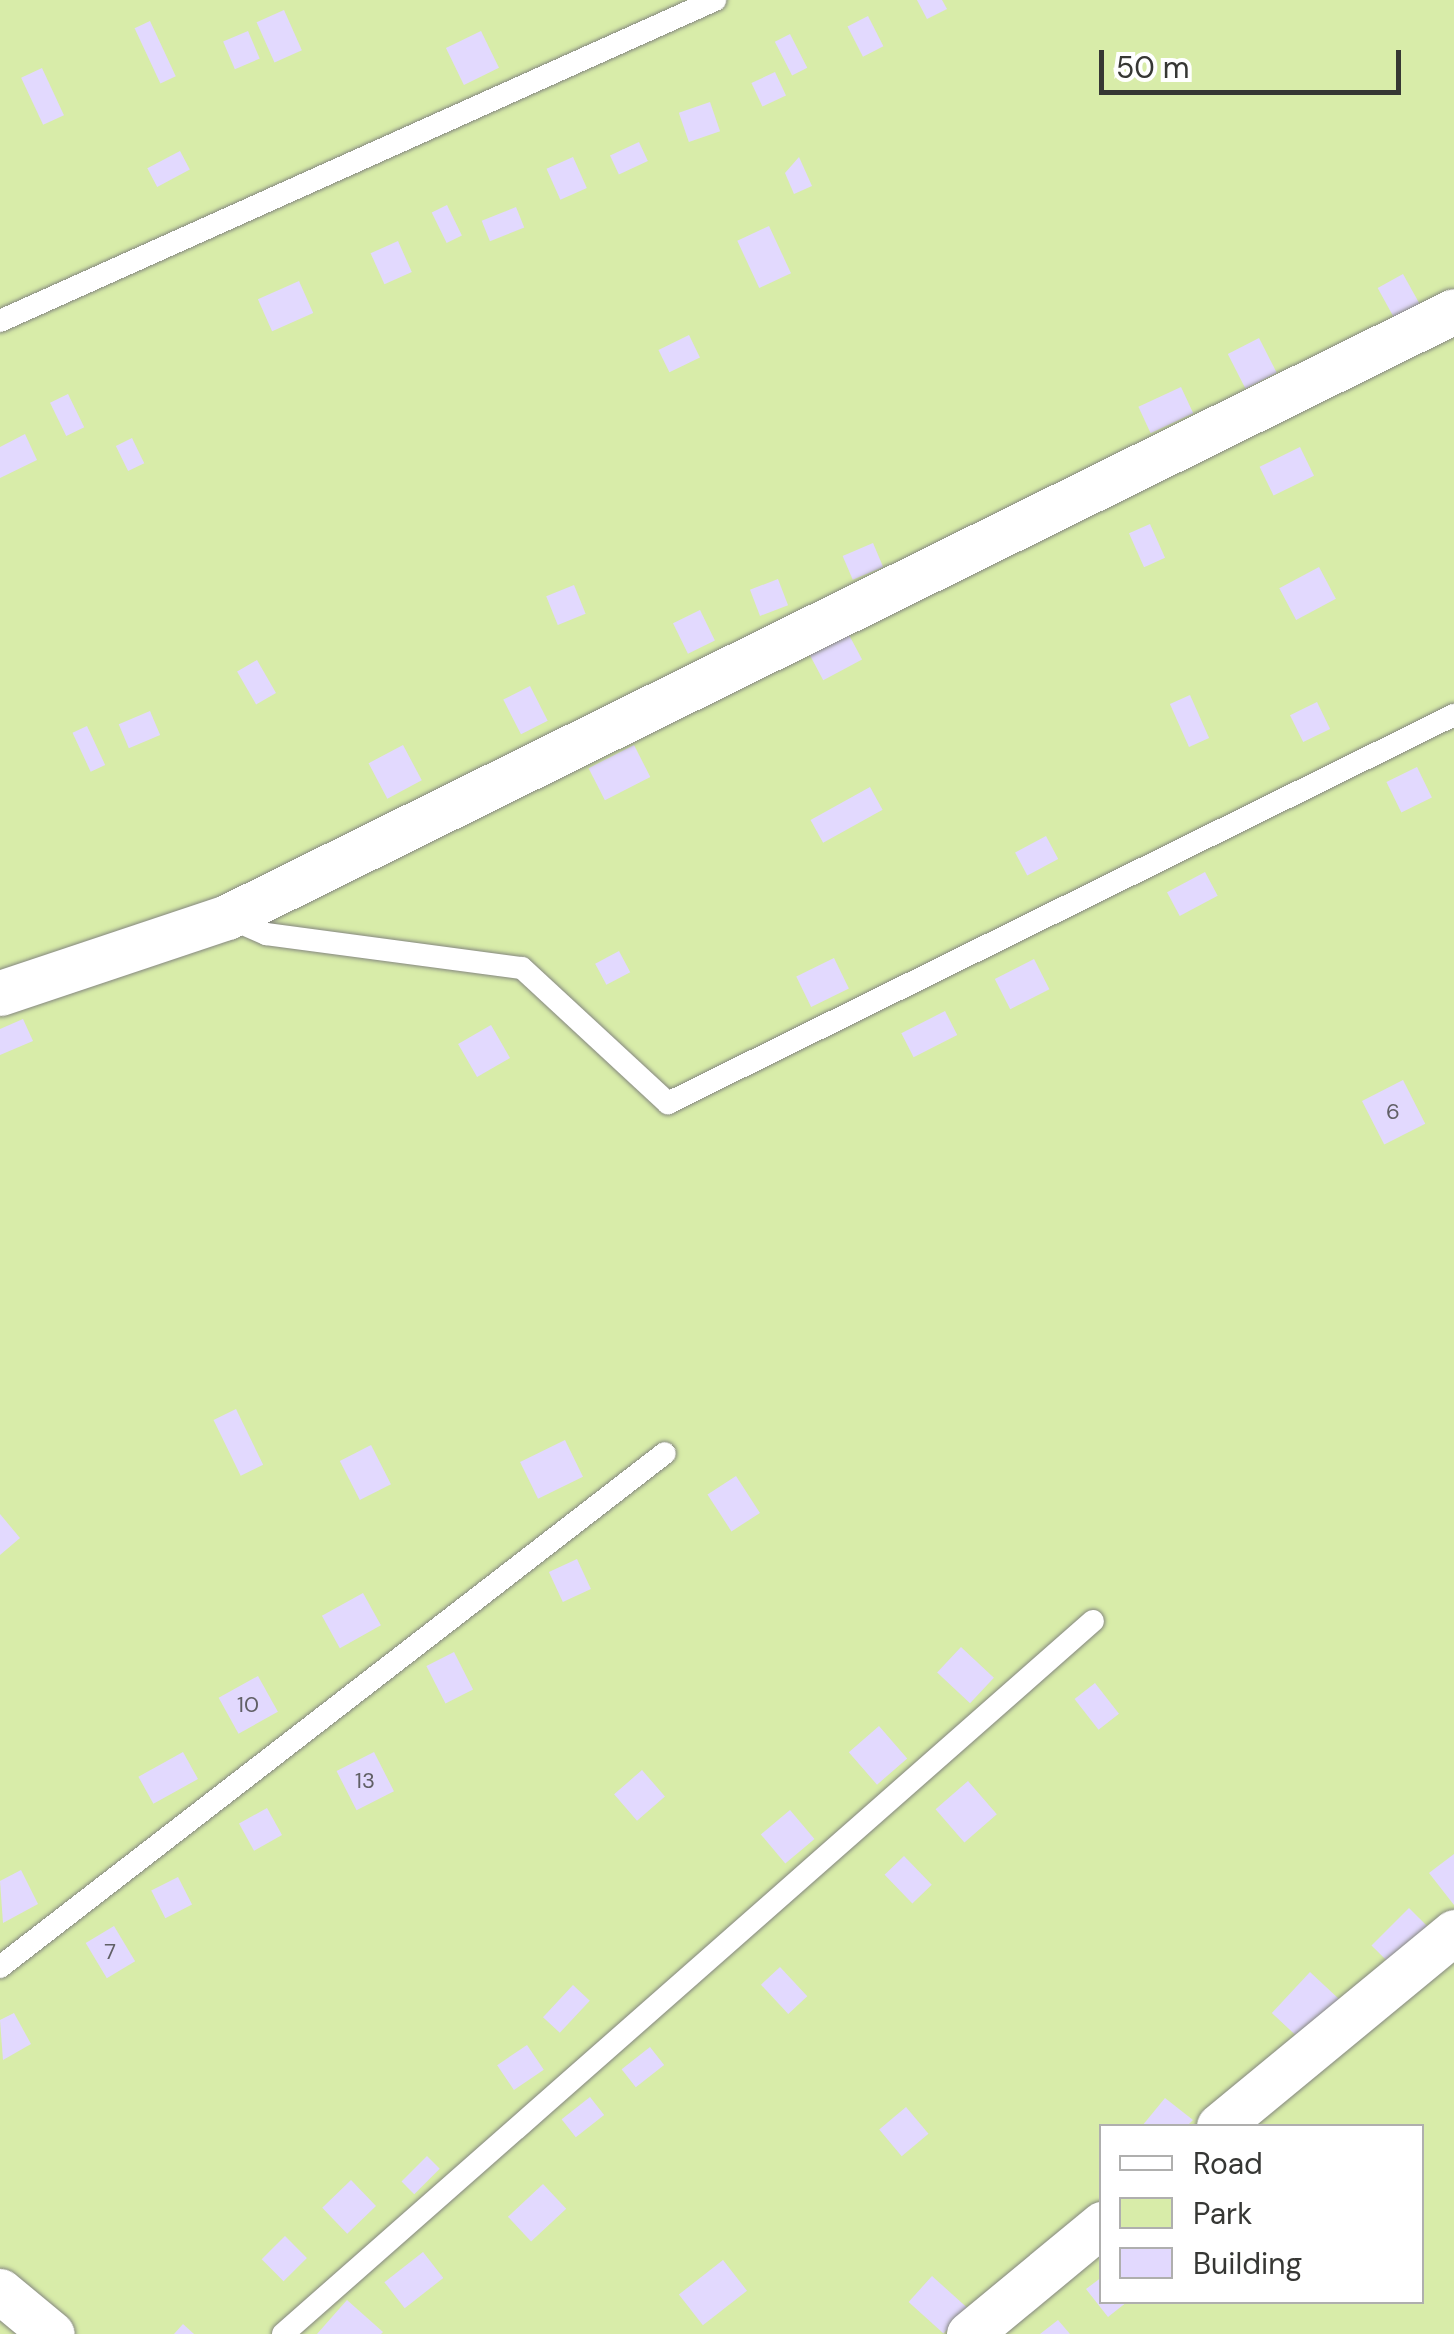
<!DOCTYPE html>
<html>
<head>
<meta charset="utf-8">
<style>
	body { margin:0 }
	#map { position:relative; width:1454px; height:2334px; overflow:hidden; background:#f4f6ee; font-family:"DM Sans",sans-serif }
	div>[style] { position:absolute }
	.green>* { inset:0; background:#d8eca9 }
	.building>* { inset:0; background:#e2d9fe; transform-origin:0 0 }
	.roads { filter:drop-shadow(0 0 2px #84867f) drop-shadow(0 0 2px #84867f) }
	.service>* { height:22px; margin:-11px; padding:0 11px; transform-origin:11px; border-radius:11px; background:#fff }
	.minor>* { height:45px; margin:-22.5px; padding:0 22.5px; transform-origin:22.5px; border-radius:22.5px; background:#fff }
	span { translate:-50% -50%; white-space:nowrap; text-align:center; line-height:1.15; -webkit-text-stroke:10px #fff; paint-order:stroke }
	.number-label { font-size:22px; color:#616066 }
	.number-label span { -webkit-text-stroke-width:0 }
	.legend { position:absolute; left:1099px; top:2124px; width:325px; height:180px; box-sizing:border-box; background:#fff; border:2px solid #afafae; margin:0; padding:12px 18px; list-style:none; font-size:30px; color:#363734 }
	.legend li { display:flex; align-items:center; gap:20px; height:50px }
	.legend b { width:50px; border:2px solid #afafae }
	.scale { position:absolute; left:1099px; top:50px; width:302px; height:45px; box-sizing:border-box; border:5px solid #363734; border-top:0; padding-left:12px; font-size:30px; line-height:35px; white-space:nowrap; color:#363734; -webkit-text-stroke:8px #fff; paint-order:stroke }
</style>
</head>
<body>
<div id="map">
	<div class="green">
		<i style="clip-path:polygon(evenodd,0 0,1454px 0,1454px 2334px,0 2334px,0 0,1102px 2126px,1422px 2126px,1422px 2302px,1102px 2302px,1102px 2126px)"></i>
	</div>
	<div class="building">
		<i style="clip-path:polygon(917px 0,942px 0,947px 9px,927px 19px)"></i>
		<i style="left:284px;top:10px;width:44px;height:30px;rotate:66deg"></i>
		<i style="left:868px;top:16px;width:34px;height:23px;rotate:63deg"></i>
		<i style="left:150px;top:21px;width:61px;height:17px;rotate:65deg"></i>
		<i style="left:248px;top:31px;width:30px;height:27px;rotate:67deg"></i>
		<i style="left:481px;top:31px;width:41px;height:39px;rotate:64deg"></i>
		<i style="left:790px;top:34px;width:38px;height:17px;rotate:63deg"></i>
		<i style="left:42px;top:68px;width:52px;height:23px;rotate:65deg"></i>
		<i style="left:775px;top:72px;width:26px;height:26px;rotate:65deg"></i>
		<i style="left:710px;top:102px;width:31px;height:33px;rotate:71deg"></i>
		<i style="left:639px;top:142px;width:21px;height:32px;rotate:65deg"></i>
		<i style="left:180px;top:151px;width:21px;height:37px;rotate:62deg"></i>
		<i style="left:573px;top:157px;width:34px;height:29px;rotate:66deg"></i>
		<i style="clip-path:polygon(799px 157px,812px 186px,794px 194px,785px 173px)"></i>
		<i style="left:447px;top:205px;width:34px;height:17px;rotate:64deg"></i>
		<i style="left:516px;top:207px;width:22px;height:37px;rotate:68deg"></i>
		<i style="left:769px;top:226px;width:52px;height:35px;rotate:65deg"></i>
		<i style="left:398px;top:241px;width:34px;height:30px;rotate:66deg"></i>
		<i style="left:1403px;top:274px;width:37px;height:29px;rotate:61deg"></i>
		<i style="left:299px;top:281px;width:35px;height:45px;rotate:66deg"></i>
		<i style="left:689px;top:335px;width:25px;height:34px;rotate:64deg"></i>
		<i style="left:1259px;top:338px;width:39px;height:35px;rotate:63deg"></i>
		<i style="left:1181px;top:387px;width:29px;height:47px;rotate:65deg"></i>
		<i style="left:68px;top:394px;width:37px;height:20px;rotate:64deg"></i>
		<i style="clip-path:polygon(25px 434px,37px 460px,0 478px,0 447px)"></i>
		<i style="left:132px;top:438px;width:28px;height:18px;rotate:64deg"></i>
		<i style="left:1300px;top:447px;width:32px;height:45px;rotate:64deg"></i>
		<i style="left:1150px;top:524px;width:37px;height:23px;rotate:66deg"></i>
		<i style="left:873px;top:543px;width:26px;height:33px;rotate:67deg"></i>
		<i style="left:1319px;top:567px;width:36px;height:45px;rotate:62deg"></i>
		<i style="left:778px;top:579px;width:28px;height:30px;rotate:69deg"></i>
		<i style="left:574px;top:585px;width:31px;height:30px;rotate:68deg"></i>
		<i style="left:700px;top:610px;width:34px;height:30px;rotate:64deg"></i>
		<i style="left:848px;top:633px;width:30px;height:44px;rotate:62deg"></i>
		<i style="left:257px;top:660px;width:38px;height:23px;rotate:60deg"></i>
		<i style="left:530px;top:686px;width:39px;height:30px;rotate:63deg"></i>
		<i style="left:1190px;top:695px;width:47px;height:22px;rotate:66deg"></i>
		<i style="left:1317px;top:702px;width:30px;height:30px;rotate:64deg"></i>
		<i style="left:150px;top:711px;width:26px;height:34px;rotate:67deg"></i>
		<i style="left:87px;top:726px;width:43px;height:16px;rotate:65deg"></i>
		<i style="left:403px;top:745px;width:40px;height:39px;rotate:62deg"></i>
		<i style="left:634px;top:745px;width:36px;height:51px;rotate:63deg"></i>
		<i style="left:1417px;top:767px;width:34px;height:34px;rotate:64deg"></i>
		<i style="left:870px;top:787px;width:26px;height:68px;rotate:61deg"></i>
		<i style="left:1046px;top:836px;width:26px;height:35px;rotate:62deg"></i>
		<i style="left:1205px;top:872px;width:27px;height:43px;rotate:62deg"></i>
		<i style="left:619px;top:951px;width:24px;height:27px;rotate:62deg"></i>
		<i style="left:834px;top:958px;width:34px;height:42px;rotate:64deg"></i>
		<i style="left:1034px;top:959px;width:34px;height:44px;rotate:63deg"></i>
		<i style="left:945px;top:1011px;width:27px;height:49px;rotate:63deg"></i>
		<i style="clip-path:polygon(23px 1019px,33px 1041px,0 1055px,0 1029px)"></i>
		<i style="left:491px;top:1025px;width:38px;height:38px;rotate:60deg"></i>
		<i style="left:1403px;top:1080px;width:49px;height:46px;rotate:63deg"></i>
		<i style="left:236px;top:1409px;width:62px;height:25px;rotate:64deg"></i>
		<i style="left:565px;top:1440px;width:41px;height:50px;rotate:64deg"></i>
		<i style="left:371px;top:1445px;width:44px;height:35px;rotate:63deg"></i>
		<i style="left:736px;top:1476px;width:44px;height:34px;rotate:57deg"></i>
		<i style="clip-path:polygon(0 1514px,20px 1538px,0 1555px)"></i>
		<i style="left:577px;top:1559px;width:33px;height:31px;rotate:65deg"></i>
		<i style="left:363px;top:1593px;width:37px;height:47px;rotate:61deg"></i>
		<i style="left:961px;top:1647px;width:45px;height:35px;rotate:43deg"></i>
		<i style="left:454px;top:1652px;width:42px;height:31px;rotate:63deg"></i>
		<i style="left:258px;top:1676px;width:41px;height:45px;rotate:61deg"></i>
		<i style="left:1095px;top:1683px;width:39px;height:26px;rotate:52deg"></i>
		<i style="left:879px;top:1726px;width:43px;height:40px;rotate:49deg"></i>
		<i style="left:183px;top:1752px;width:31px;height:51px;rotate:61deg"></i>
		<i style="left:374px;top:1752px;width:44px;height:42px;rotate:63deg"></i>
		<i style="left:642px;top:1770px;width:35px;height:37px;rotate:49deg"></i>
		<i style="left:968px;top:1781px;width:44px;height:43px;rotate:49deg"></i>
		<i style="left:267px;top:1808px;width:31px;height:32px;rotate:61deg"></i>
		<i style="left:790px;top:1810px;width:38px;height:38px;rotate:50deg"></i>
		<i style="clip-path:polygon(1454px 1854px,1454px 1905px,1429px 1873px)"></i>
		<i style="left:904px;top:1856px;width:40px;height:27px;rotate:46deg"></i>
		<i style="clip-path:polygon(21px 1870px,38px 1904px,3px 1923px,0 1881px)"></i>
		<i style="left:178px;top:1877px;width:31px;height:30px;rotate:63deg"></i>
		<i style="left:1409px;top:1908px;width:33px;height:53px;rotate:45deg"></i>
		<i style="left:114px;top:1926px;width:41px;height:33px;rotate:59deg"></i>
		<i style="left:780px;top:1967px;width:40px;height:26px;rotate:47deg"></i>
		<i style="left:1310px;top:1972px;width:40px;height:56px;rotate:43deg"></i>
		<i style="left:573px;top:1985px;width:23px;height:44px;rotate:43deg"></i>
		<i style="clip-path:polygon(14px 2013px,31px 2044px,3px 2060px,0 2020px)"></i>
		<i style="left:527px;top:2045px;width:30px;height:36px;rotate:56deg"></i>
		<i style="left:650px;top:2047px;width:23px;height:36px;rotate:52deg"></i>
		<i style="left:590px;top:2097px;width:23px;height:36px;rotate:52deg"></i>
		<i style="clip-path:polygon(1165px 2098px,1193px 2120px,1187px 2126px,1142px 2126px)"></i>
		<i style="left:906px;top:2107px;width:35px;height:35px;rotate:50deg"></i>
		<i style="left:427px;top:2156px;width:18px;height:36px;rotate:45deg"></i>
		<i style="left:351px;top:2180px;width:36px;height:40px;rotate:46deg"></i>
		<i style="left:543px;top:2184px;width:34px;height:48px;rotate:47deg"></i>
		<i style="left:285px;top:2236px;width:31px;height:33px;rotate:45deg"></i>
		<i style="left:423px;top:2252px;width:33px;height:49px;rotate:52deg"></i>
		<i style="left:723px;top:2260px;width:39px;height:56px;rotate:52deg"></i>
		<i style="left:932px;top:2276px;width:47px;height:35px;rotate:42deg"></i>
		<i style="clip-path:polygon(1102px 2277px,1102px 2302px,1127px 2302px,1108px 2317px,1086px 2289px)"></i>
		<i style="clip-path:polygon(347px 2300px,383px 2332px,381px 2334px,317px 2334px)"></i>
		<i style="clip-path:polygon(1058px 2320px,1070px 2334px,1040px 2334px)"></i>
		<i style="clip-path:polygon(183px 2324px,194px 2334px,174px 2334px)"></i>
	</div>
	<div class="roads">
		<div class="service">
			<i style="left:0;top:321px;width:784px;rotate:-24.18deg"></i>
			<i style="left:227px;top:917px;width:43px;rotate:23.6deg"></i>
			<i style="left:266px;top:934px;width:258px;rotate:7.6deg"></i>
			<i style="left:522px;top:968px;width:199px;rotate:42.8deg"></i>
			<i style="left:668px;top:1103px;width:877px;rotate:-26.27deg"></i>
			<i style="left:0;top:1967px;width:840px;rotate:-37.7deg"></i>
			<i style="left:283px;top:2334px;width:1079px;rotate:-41.36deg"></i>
		</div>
		<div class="minor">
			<i style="left:0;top:993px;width:239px;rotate:-18.5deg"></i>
			<i style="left:227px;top:917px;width:1368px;rotate:-26.28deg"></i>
			<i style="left:1219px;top:2126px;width:305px;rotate:-39.5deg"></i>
			<i style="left:0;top:2291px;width:67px;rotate:39.6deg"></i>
			<i style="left:969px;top:2334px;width:173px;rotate:-39.6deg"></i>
		</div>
	</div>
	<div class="number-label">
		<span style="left:1393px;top:1112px">6</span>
		<span style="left:248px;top:1705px">10</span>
		<span style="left:365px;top:1781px">13</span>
		<span style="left:110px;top:1952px">7</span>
	</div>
	<ul class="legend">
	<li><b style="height:12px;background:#fff"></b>Road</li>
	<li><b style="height:28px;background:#d8eca9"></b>Park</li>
	<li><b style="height:28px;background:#e2d9fe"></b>Building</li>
	</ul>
	<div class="scale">50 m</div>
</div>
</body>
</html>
